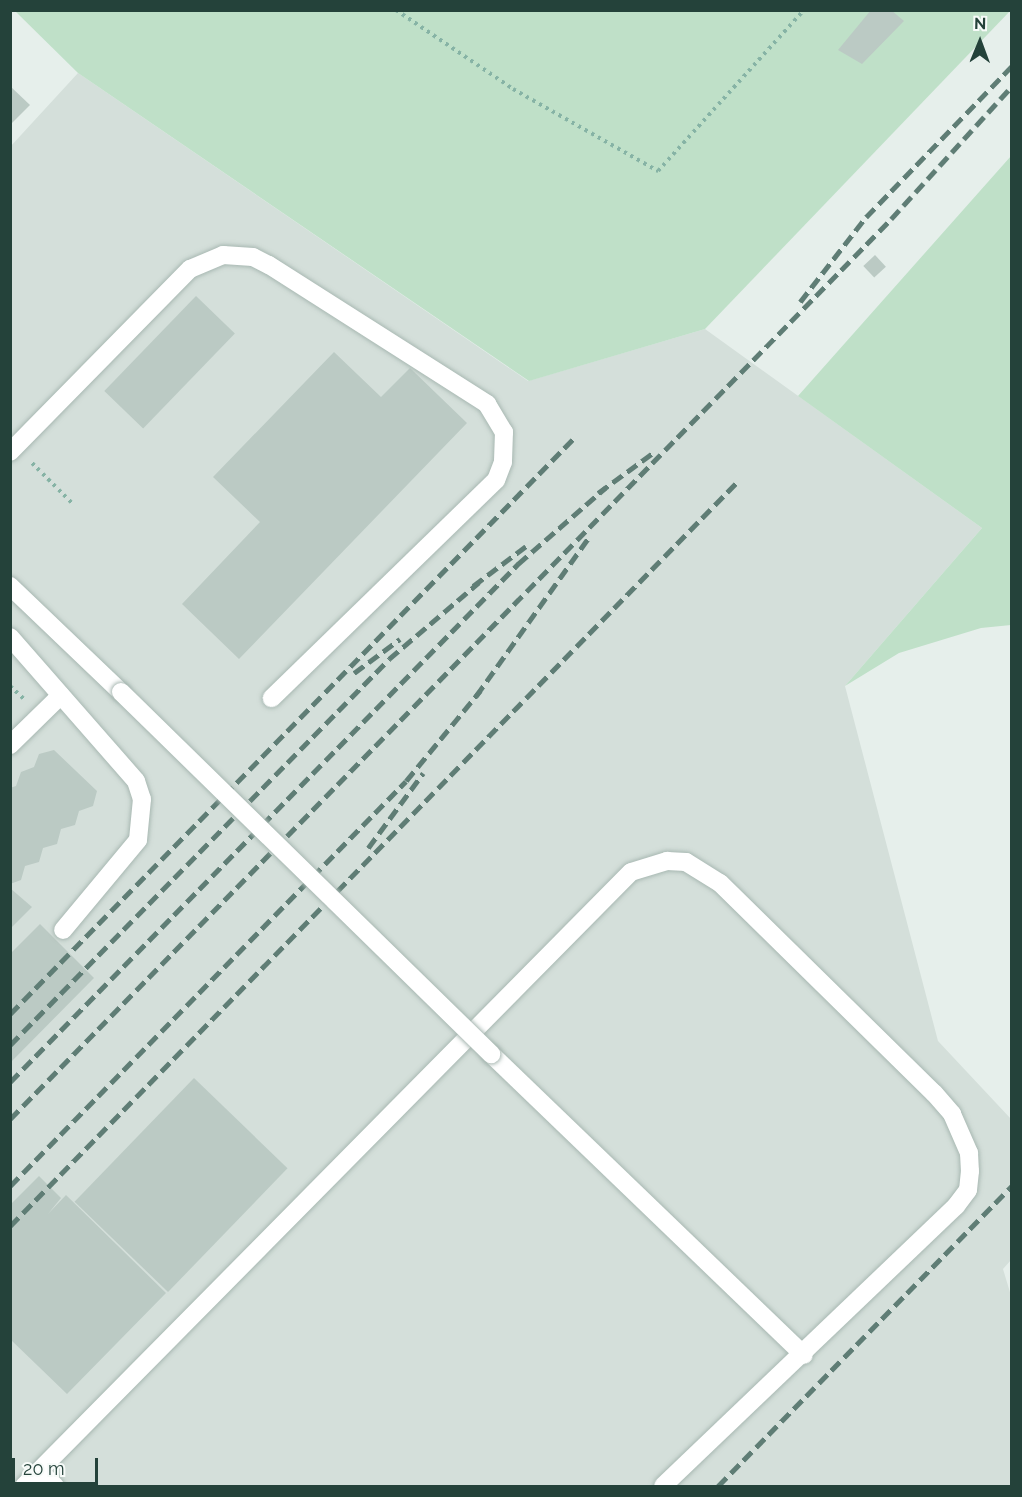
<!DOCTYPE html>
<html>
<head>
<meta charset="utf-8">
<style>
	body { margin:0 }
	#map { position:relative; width:1022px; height:1497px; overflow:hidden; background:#e6efeb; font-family:Raleway,sans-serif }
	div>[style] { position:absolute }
	.built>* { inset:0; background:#d4dfda }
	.green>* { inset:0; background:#bfe0c8 }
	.building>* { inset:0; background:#bbcac4; transform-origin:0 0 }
	.path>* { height:4px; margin-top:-2px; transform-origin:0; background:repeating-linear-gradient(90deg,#86b3a5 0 3px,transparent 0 7.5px) }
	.roads { filter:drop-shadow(0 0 2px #a8b8b2) drop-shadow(0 0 2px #a8b8b2) }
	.minor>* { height:18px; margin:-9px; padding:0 9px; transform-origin:9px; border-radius:9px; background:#fff }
	.rail>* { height:4.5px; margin-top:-2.25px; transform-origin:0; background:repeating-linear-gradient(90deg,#5f7d75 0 12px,transparent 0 18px) }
	.bridges { filter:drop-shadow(0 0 2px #a8b8b2) drop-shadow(0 0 2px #a8b8b2) }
	.minor-bridge>* { height:18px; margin:-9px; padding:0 9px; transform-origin:9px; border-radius:9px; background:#fff }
	span { translate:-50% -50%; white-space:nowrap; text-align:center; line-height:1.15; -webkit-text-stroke:6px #f7fbf9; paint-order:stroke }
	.frame { position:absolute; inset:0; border:12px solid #24423a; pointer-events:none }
	.north { position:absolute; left:950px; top:12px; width:60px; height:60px; -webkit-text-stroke:4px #f7fbf9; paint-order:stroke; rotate:1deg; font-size:16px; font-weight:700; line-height:24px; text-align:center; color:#24423a }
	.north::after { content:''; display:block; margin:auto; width:21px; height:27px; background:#24423a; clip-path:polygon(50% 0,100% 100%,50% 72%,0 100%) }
	.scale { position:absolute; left:12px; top:1458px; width:86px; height:27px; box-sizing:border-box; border:3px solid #24423a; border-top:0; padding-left:8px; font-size:18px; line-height:21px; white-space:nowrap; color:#24423a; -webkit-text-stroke:4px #f7fbf9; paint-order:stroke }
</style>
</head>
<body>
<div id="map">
	<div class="built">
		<i style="clip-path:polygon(78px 73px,528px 381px,705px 329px,982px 528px,845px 686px,938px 1041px,1011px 1119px,1011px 1260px,1003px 1269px,1012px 1299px,1011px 1486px,11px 1486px,10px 147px)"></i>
	</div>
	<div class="green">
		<i style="clip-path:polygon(1011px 10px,705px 329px,529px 381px,78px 73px,15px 11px)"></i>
		<i style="clip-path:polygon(1011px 156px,1011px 625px,981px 628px,899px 653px,845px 686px,982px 528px,798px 396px)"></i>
	</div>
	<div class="building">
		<i style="clip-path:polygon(871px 10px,891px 10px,904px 21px,862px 64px,838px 50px)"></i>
		<i style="clip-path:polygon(10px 86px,30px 105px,10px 125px)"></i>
		<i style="left:875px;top:255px;width:16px;height:16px;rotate:47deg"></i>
		<i style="left:196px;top:296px;width:54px;height:132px;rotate:44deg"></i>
		<i style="clip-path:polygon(334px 352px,381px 397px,410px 368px,467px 423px,239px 659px,182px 604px,260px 522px,213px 477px)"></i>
		<i style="clip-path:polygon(54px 750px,97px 791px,93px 806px,79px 811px,75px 825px,61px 829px,57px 844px,43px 848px,39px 862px,25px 866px,21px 880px,10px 884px,10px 788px,16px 786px,21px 772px,34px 767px,39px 754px)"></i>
		<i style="clip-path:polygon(10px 888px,32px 907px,10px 929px)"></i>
		<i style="clip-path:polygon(40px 924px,94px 978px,10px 1063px,10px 954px)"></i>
		<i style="left:194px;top:1078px;width:130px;height:172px;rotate:44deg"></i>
		<i style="clip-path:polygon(39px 1176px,61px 1198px,48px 1214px,66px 1195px,166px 1293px,67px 1394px,10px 1339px,10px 1205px)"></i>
	</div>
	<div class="path">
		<i style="left:396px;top:10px;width:141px;rotate:34deg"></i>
		<i style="left:513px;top:89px;width:167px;rotate:29.5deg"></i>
		<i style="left:658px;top:171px;width:217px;rotate:-47.8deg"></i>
		<i style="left:32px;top:463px;width:57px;rotate:45deg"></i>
		<i style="left:10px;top:686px;width:21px;rotate:43deg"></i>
	</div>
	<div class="roads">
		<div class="minor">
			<i style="left:10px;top:452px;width:257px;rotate:-45.5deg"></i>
			<i style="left:190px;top:269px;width:36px;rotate:-23deg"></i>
			<i style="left:223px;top:255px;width:30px;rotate:4deg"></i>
			<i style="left:253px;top:257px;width:18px;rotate:27deg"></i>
			<i style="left:269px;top:265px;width:259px;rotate:32.5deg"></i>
			<i style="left:487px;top:404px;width:33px;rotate:59deg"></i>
			<i style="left:504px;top:432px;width:30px;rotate:92deg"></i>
			<i style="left:503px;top:462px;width:19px;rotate:111deg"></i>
			<i style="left:496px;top:480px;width:313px;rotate:135.8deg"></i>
			<i style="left:10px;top:586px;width:153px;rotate:43.7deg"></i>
			<i style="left:10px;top:637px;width:191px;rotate:48.8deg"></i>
			<i style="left:136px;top:781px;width:19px;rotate:72deg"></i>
			<i style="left:142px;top:799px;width:41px;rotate:95.6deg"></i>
			<i style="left:138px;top:840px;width:117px;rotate:129.8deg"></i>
			<i style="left:10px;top:745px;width:71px;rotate:-44.4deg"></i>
			<i style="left:491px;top:1054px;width:434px;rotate:43.9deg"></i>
			<i style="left:39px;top:1471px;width:22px;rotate:43deg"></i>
			<i style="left:24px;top:1486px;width:863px;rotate:-45.33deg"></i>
			<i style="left:631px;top:872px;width:38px;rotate:-17deg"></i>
			<i style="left:667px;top:861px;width:19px;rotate:3deg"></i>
			<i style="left:686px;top:862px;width:40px;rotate:32deg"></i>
			<i style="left:720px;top:883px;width:300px;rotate:44.5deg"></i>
			<i style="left:934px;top:1093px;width:28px;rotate:49deg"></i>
			<i style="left:952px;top:1114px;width:43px;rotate:66.4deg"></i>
			<i style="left:969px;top:1153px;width:18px;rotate:87deg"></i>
			<i style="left:970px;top:1171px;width:19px;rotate:96deg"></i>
			<i style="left:968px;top:1190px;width:20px;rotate:127deg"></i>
			<i style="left:956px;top:1206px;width:405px;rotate:136.3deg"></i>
		</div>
	</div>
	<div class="rail">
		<i style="left:800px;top:302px;width:108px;rotate:-52.2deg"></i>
		<i style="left:866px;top:217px;width:210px;rotate:-46deg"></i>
		<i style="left:598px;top:493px;width:69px;rotate:-36.2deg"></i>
		<i style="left:473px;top:586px;width:66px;rotate:-37deg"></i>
		<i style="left:354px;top:673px;width:57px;rotate:-36.5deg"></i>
		<i style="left:476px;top:696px;width:195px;rotate:-54.6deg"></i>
		<i style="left:368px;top:848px;width:93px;rotate:-53.7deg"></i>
		<i style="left:10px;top:1014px;width:806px;rotate:-45.6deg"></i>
		<i style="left:10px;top:1045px;width:541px;rotate:-45.52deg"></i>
		<i style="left:389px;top:659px;width:118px;rotate:-40.5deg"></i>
		<i style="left:10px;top:1082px;width:726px;rotate:-45.56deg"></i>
		<i style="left:518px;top:564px;width:116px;rotate:-41.1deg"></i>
		<i style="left:10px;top:1119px;width:1259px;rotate:-45.61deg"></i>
		<i style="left:891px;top:219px;width:180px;rotate:-47.7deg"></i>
		<i style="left:10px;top:1186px;width:566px;rotate:-45.64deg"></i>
		<i style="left:406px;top:781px;width:117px;rotate:-50.6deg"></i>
		<i style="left:10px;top:1226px;width:1043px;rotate:-45.66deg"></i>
		<i style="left:718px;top:1486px;width:420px;rotate:-45.6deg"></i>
	</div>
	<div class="bridges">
		<div class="minor-bridge">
			<i style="left:121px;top:692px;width:518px;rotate:44.37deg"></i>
		</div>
	</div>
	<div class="frame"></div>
	<div class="north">N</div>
	<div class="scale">20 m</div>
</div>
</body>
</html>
